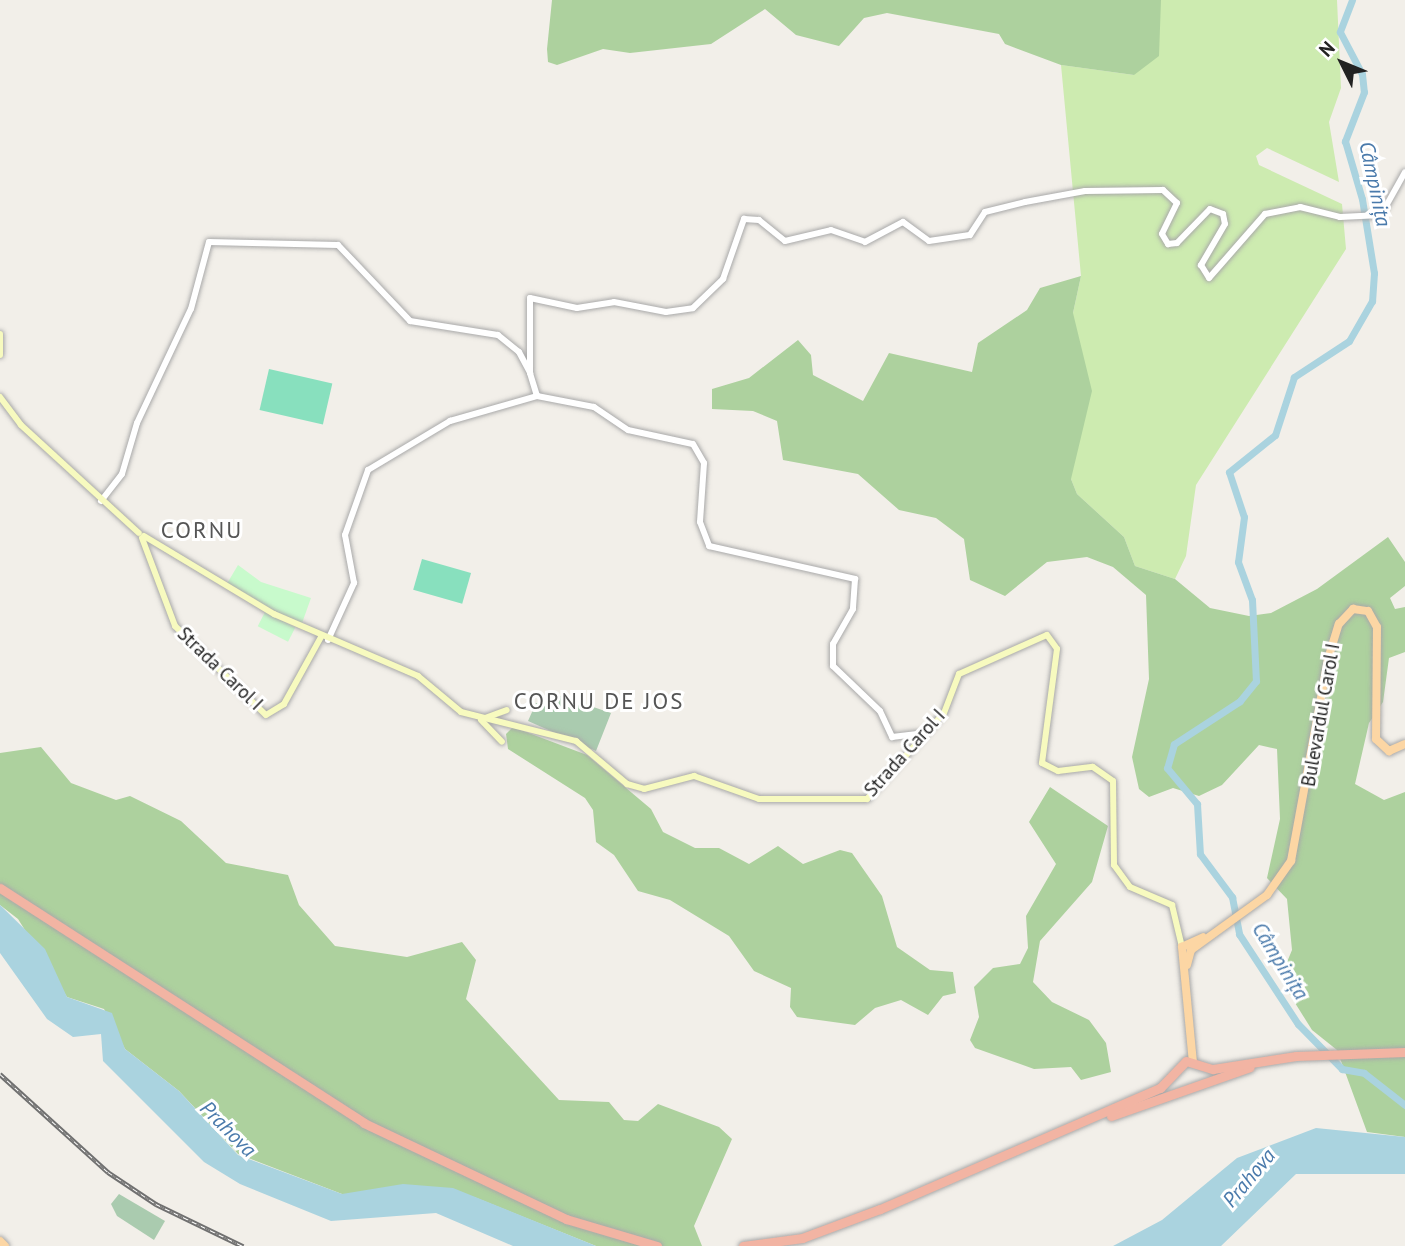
<!DOCTYPE html>
<html>
<head>
<meta charset="utf-8">
<style>
	body { margin:0 }
	#map { position:relative; width:1405px; height:1246px; overflow:hidden; background:#f2efe9; font-family:"PT Sans",sans-serif }
	div>[style] { position:absolute }
	.grass>* { inset:0; background:#cdebb0 }
	.forest>* { inset:0; background:#add19e }
	.cemetery>* { inset:0; background:#aacbaf }
	.park>* { inset:0; background:#c8facc; transform-origin:0 0 }
	.pitch>* { inset:0; background:#88e0be; transform-origin:0 0 }
	.water>* { inset:0; background:#aad3df }
	.river>* { height:7px; margin:-3.5px; padding:0 3.5px; transform-origin:3.5px; border-radius:3.5px; background:#aad3df }
	.roads { filter:drop-shadow(0 0 2px #a9a9a9) drop-shadow(0 0 2px #a9a9a9) }
	.tertiary>* { height:6px; margin:-3px; padding:0 3px; transform-origin:3px; border-radius:3px; background:#fff }
	.secondary>* { height:6px; margin:-3px; padding:0 3px; transform-origin:3px; border-radius:3px; background:#f7fabf }
	.primary>* { height:8px; margin:-4px; padding:0 4px; transform-origin:4px; border-radius:4px; background:#fcd6a4 }
	.trunk>* { height:9px; margin:-4.5px; padding:0 4.5px; transform-origin:4.5px; border-radius:4.5px; background:#f2b4a3 }
	.rail>* { height:4.5px; margin-top:-2.25px; transform-origin:0; background:repeating-linear-gradient(90deg,#fff 0 5px,#707070 0 10px); box-sizing:border-box; border-block:2px solid #707070 }
	span { translate:-50% -50%; white-space:nowrap; text-align:center; line-height:1.15; -webkit-text-stroke:6px #fff; paint-order:stroke }
	.street-label { font-size:19px; color:#222 }
	.water-label { font-size:21px; color:#4a7aab; font-style:italic }
	.quarter-label { font-size:23px; color:#555; letter-spacing:2px }
	.north { position:absolute; left:1307px; top:28px; width:70px; height:70px; -webkit-text-stroke:5px #fff; paint-order:stroke; rotate:313deg; font-size:19px; font-weight:700; line-height:28px; text-align:center; color:#222 }
	.north::after { content:''; display:block; margin:auto; width:24px; height:32px; background:#222; clip-path:polygon(50% 0,100% 100%,50% 72%,0 100%) }
</style>
</head>
<body>
<div id="map">
	<div class="grass">
		<i style="clip-path:polygon(1161px 0,1337px 0,1341px 88px,1329px 122px,1339px 182px,1267px 148px,1256px 156px,1259px 165px,1342px 204px,1346px 249px,1196px 485px,1186px 556px,1175px 579px,1135px 566px,1124px 537px,1077px 494px,1071px 479px,1073px 313px,1081px 276px,1061px 65px,1134px 75px)"></i>
	</div>
	<div class="forest">
		<i style="clip-path:polygon(552px 0,1161px 0,1159px 56px,1134px 75px,1061px 65px,1005px 44px,999px 34px,887px 13px,864px 18px,839px 46px,796px 35px,765px 9px,711px 44px,630px 53px,603px 49px,557px 65px,548px 62px,547px 49px)"></i>
		<i style="clip-path:polygon(1081px 276px,1073px 313px,1092px 391px,1071px 479px,1077px 494px,1124px 537px,1135px 566px,1175px 579px,1210px 608px,1249px 616px,1271px 613px,1317px 589px,1388px 537px,1405px 562px,1405px 586px,1390px 598px,1395px 609px,1405px 607px,1405px 652px,1389px 658px,1383px 702px,1369px 723px,1355px 784px,1384px 800px,1405px 792px,1405px 1137px,1367px 1132px,1337px 1050px,1312px 1030px,1280px 979px,1292px 950px,1287px 899px,1267px 878px,1280px 819px,1277px 749px,1259px 745px,1222px 785px,1199px 796px,1173px 788px,1149px 797px,1139px 789px,1132px 757px,1149px 679px,1146px 595px,1113px 567px,1087px 557px,1047px 562px,1005px 596px,970px 580px,964px 539px,936px 518px,899px 510px,858px 474px,783px 460px,777px 421px,753px 411px,712px 409px,712px 389px,749px 378px,798px 340px,811px 355px,813px 375px,863px 401px,889px 353px,972px 372px,978px 343px,1027px 310px,1040px 288px)"></i>
		<i style="clip-path:polygon(513px 727px,587px 755px,651px 809px,663px 832px,695px 848px,719px 848px,749px 864px,778px 846px,803px 864px,840px 850px,852px 853px,882px 896px,897px 947px,930px 970px,953px 972px,956px 993px,943px 996px,928px 1015px,901px 1000px,875px 1008px,855px 1025px,797px 1017px,790px 1007px,791px 988px,754px 971px,729px 936px,670px 900px,638px 891px,614px 855px,596px 842px,593px 810px,585px 798px,508px 749px,506px 734px)"></i>
		<i style="clip-path:polygon(41px 747px,71px 783px,116px 800px,130px 796px,181px 821px,226px 863px,288px 875px,299px 905px,335px 946px,407px 957px,462px 942px,476px 960px,466px 999px,559px 1100px,609px 1102px,624px 1120px,638px 1121px,658px 1104px,719px 1127px,732px 1139px,694px 1226px,702px 1246px,596px 1246px,474px 1197px,342px 1194px,238px 1154px,179px 1091px,125px 1049px,104px 1009px,67px 997px,18px 919px,0 905px,0 753px)"></i>
		<i style="clip-path:polygon(1050px 787px,1108px 826px,1092px 882px,1040px 941px,1033px 982px,1052px 1002px,1089px 1020px,1106px 1043px,1111px 1072px,1081px 1080px,1071px 1067px,1034px 1069px,975px 1048px,970px 1040px,979px 1017px,974px 987px,993px 968px,1020px 964px,1028px 948px,1026px 916px,1056px 864px,1029px 822px)"></i>
	</div>
	<div class="cemetery">
		<i style="clip-path:polygon(552px 693px,611px 713px,596px 751px,528px 721px,536px 703px,546px 706px)"></i>
		<i style="clip-path:polygon(119px 1194px,165px 1221px,154px 1240px,117px 1216px,111px 1204px)"></i>
	</div>
	<div class="park">
		<i style="clip-path:polygon(238px 565px,261px 582px,311px 598px,301px 626px,225px 587px)"></i>
		<i style="left:265px;top:612px;width:34px;height:16px;rotate:27deg"></i>
	</div>
	<div class="pitch">
		<i style="left:269px;top:369px;width:65px;height:42px;rotate:13deg"></i>
		<i style="left:422px;top:559px;width:51px;height:32px;rotate:16deg"></i>
	</div>
	<div class="water">
		<i style="clip-path:polygon(0 905px,45px 949px,67px 997px,112px 1013px,125px 1049px,179px 1091px,238px 1155px,342px 1194px,403px 1184px,453px 1188px,596px 1246px,513px 1246px,436px 1213px,331px 1221px,240px 1184px,204px 1162px,103px 1061px,101px 1034px,73px 1037px,47px 1019px,0 953px)"></i>
		<i style="clip-path:polygon(1316px 1128px,1405px 1137px,1405px 1174px,1296px 1174px,1221px 1246px,1113px 1246px,1162px 1220px,1237px 1158px)"></i>
	</div>
	<div class="river">
		<i style="left:1352px;top:0;width:34px;rotate:111deg"></i>
		<i style="left:1340px;top:32px;width:47px;rotate:62.4deg"></i>
		<i style="left:1362px;top:74px;width:18px;rotate:84deg"></i>
		<i style="left:1364px;top:92px;width:53px;rotate:111.2deg"></i>
		<i style="left:1345px;top:141px;width:60px;rotate:73.7deg"></i>
		<i style="left:1362px;top:199px;width:75px;rotate:80.8deg"></i>
		<i style="left:1374px;top:273px;width:28px;rotate:94deg"></i>
		<i style="left:1372px;top:301px;width:46px;rotate:119.9deg"></i>
		<i style="left:1349px;top:341px;width:66px;rotate:146.8deg"></i>
		<i style="left:1294px;top:377px;width:61px;rotate:108.1deg"></i>
		<i style="left:1275px;top:435px;width:59px;rotate:141.2deg"></i>
		<i style="left:1229px;top:472px;width:47px;rotate:71.6deg"></i>
		<i style="left:1244px;top:517px;width:45px;rotate:97.6deg"></i>
		<i style="left:1238px;top:562px;width:40px;rotate:69.8deg"></i>
		<i style="left:1252px;top:600px;width:81px;rotate:87.2deg"></i>
		<i style="left:1256px;top:681px;width:26px;rotate:129deg"></i>
		<i style="left:1240px;top:701px;width:79px;rotate:146.9deg"></i>
		<i style="left:1174px;top:744px;width:25px;rotate:106deg"></i>
		<i style="left:1167px;top:768px;width:47px;rotate:50.2deg"></i>
		<i style="left:1197px;top:804px;width:50px;rotate:86.6deg"></i>
		<i style="left:1200px;top:854px;width:54px;rotate:53.3deg"></i>
		<i style="left:1232px;top:897px;width:38px;rotate:79deg"></i>
		<i style="left:1239px;top:934px;width:108px;rotate:56.8deg"></i>
		<i style="left:1298px;top:1024px;width:63px;rotate:45.6deg"></i>
		<i style="left:1342px;top:1069px;width:22px;rotate:10deg"></i>
		<i style="left:1364px;top:1073px;width:52px;rotate:38deg"></i>
	</div>
	<div class="roads">
		<div class="tertiary">
			<i style="left:537px;top:396px;width:24px;rotate:-107deg"></i>
			<i style="left:530px;top:373px;width:75px;rotate:-90deg"></i>
			<i style="left:530px;top:298px;width:48px;rotate:12deg"></i>
			<i style="left:577px;top:308px;width:37px;rotate:-9deg"></i>
			<i style="left:614px;top:302px;width:53px;rotate:10.9deg"></i>
			<i style="left:666px;top:312px;width:27px;rotate:-8deg"></i>
			<i style="left:693px;top:308px;width:42px;rotate:-44deg"></i>
			<i style="left:723px;top:279px;width:64px;rotate:-70.7deg"></i>
			<i style="left:744px;top:219px;width:15px;rotate:4deg"></i>
			<i style="left:759px;top:220px;width:33px;rotate:39deg"></i>
			<i style="left:785px;top:241px;width:47px;rotate:-13.4deg"></i>
			<i style="left:831px;top:230px;width:36px;rotate:19deg"></i>
			<i style="left:865px;top:242px;width:43px;rotate:-27.8deg"></i>
			<i style="left:903px;top:222px;width:32px;rotate:36deg"></i>
			<i style="left:929px;top:241px;width:41px;rotate:-8.3deg"></i>
			<i style="left:970px;top:235px;width:27px;rotate:-57deg"></i>
			<i style="left:985px;top:212px;width:41px;rotate:-14deg"></i>
			<i style="left:1025px;top:202px;width:61px;rotate:-10.4deg"></i>
			<i style="left:1085px;top:191px;width:78px;rotate:-0.7deg"></i>
			<i style="left:1163px;top:190px;width:19px;rotate:43deg"></i>
			<i style="left:1177px;top:203px;width:34px;rotate:116deg"></i>
			<i style="left:1162px;top:234px;width:12px;rotate:59deg"></i>
			<i style="left:1168px;top:244px;width:9px;rotate:-6deg"></i>
			<i style="left:1177px;top:243px;width:47px;rotate:-45.9deg"></i>
			<i style="left:1210px;top:209px;width:14px;rotate:21deg"></i>
			<i style="left:1223px;top:214px;width:10px;rotate:79deg"></i>
			<i style="left:1225px;top:224px;width:48px;rotate:120.3deg"></i>
			<i style="left:1201px;top:265px;width:15px;rotate:58deg"></i>
			<i style="left:1209px;top:278px;width:85px;rotate:-48.8deg"></i>
			<i style="left:1265px;top:214px;width:36px;rotate:-11deg"></i>
			<i style="left:1300px;top:207px;width:41px;rotate:14deg"></i>
			<i style="left:1340px;top:217px;width:41px;rotate:-2.8deg"></i>
			<i style="left:1381px;top:215px;width:49px;rotate:-60.8deg"></i>
			<i style="left:101px;top:501px;width:34px;rotate:-52deg"></i>
			<i style="left:122px;top:474px;width:53px;rotate:-73.6deg"></i>
			<i style="left:137px;top:423px;width:126px;rotate:-64.7deg"></i>
			<i style="left:191px;top:309px;width:69px;rotate:-75deg"></i>
			<i style="left:209px;top:242px;width:129px;rotate:1.3deg"></i>
			<i style="left:338px;top:245px;width:105px;rotate:46.5deg"></i>
			<i style="left:410px;top:321px;width:89px;rotate:9deg"></i>
			<i style="left:498px;top:335px;width:27px;rotate:39deg"></i>
			<i style="left:519px;top:352px;width:24px;rotate:62deg"></i>
			<i style="left:328px;top:640px;width:63px;rotate:-65.5deg"></i>
			<i style="left:354px;top:583px;width:49px;rotate:-100.6deg"></i>
			<i style="left:345px;top:535px;width:69px;rotate:-70.5deg"></i>
			<i style="left:368px;top:470px;width:96px;rotate:-30.9deg"></i>
			<i style="left:450px;top:421px;width:91px;rotate:-16deg"></i>
			<i style="left:537px;top:396px;width:58px;rotate:10.9deg"></i>
			<i style="left:594px;top:407px;width:41px;rotate:34.1deg"></i>
			<i style="left:628px;top:430px;width:66px;rotate:12.2deg"></i>
			<i style="left:693px;top:444px;width:22px;rotate:60deg"></i>
			<i style="left:704px;top:463px;width:59px;rotate:93.9deg"></i>
			<i style="left:700px;top:522px;width:26px;rotate:69deg"></i>
			<i style="left:709px;top:546px;width:150px;rotate:12.7deg"></i>
			<i style="left:855px;top:579px;width:30px;rotate:94deg"></i>
			<i style="left:853px;top:609px;width:40px;rotate:119.7deg"></i>
			<i style="left:833px;top:644px;width:22px;rotate:90deg"></i>
			<i style="left:833px;top:666px;width:65px;rotate:43.8deg"></i>
			<i style="left:880px;top:711px;width:29px;rotate:65deg"></i>
			<i style="left:892px;top:737px;width:34px;rotate:-7deg"></i>
		</div>
		<div class="secondary">
			<i style="left:0;top:334px;width:21px;rotate:90deg"></i>
			<i style="left:0;top:397px;width:35px;rotate:53deg"></i>
			<i style="left:21px;top:425px;width:160px;rotate:42.5deg"></i>
			<i style="left:144px;top:536px;width:152px;rotate:31deg"></i>
			<i style="left:274px;top:614px;width:157px;rotate:23.3deg"></i>
			<i style="left:418px;top:676px;width:56px;rotate:39.9deg"></i>
			<i style="left:461px;top:712px;width:119px;rotate:14.2deg"></i>
			<i style="left:576px;top:741px;width:67px;rotate:40.1deg"></i>
			<i style="left:627px;top:784px;width:18px;rotate:16deg"></i>
			<i style="left:644px;top:789px;width:52px;rotate:-14.6deg"></i>
			<i style="left:694px;top:776px;width:69px;rotate:19.5deg"></i>
			<i style="left:759px;top:799px;width:108px"></i>
			<i style="left:867px;top:799px;width:115px;rotate:-48.2deg"></i>
			<i style="left:944px;top:713px;width:42px;rotate:-69deg"></i>
			<i style="left:959px;top:674px;width:96px;rotate:-23.9deg"></i>
			<i style="left:1047px;top:635px;width:17px;rotate:54deg"></i>
			<i style="left:1057px;top:649px;width:115px;rotate:97.5deg"></i>
			<i style="left:1042px;top:763px;width:18px;rotate:27deg"></i>
			<i style="left:1058px;top:771px;width:35px;rotate:-7deg"></i>
			<i style="left:1093px;top:767px;width:24px;rotate:35deg"></i>
			<i style="left:1113px;top:781px;width:84px;rotate:89.3deg"></i>
			<i style="left:1114px;top:865px;width:27px;rotate:54deg"></i>
			<i style="left:1130px;top:887px;width:46px;rotate:23.2deg"></i>
			<i style="left:1172px;top:905px;width:43px;rotate:76.6deg"></i>
			<i style="left:142px;top:538px;width:94px;rotate:69.4deg"></i>
			<i style="left:175px;top:626px;width:127px;rotate:44.4deg"></i>
			<i style="left:266px;top:715px;width:21px;rotate:-31deg"></i>
			<i style="left:284px;top:704px;width:77px;rotate:-61.1deg"></i>
			<i style="left:485px;top:718px;width:23px;rotate:-20deg"></i>
			<i style="left:481px;top:720px;width:30px;rotate:46deg"></i>
		</div>
		<div class="primary">
			<i style="left:1187px;top:965px;width:16px;rotate:-75deg"></i>
			<i style="left:1191px;top:950px;width:94px;rotate:-35.9deg"></i>
			<i style="left:1267px;top:895px;width:42px;rotate:-54.8deg"></i>
			<i style="left:1291px;top:861px;width:205px;rotate:-79.6deg"></i>
			<i style="left:1328px;top:659px;width:37px;rotate:-73deg"></i>
			<i style="left:1339px;top:624px;width:21px;rotate:-47deg"></i>
			<i style="left:1353px;top:609px;width:15px;rotate:8deg"></i>
			<i style="left:1368px;top:611px;width:18px;rotate:61deg"></i>
			<i style="left:1377px;top:627px;width:112px;rotate:90.5deg"></i>
			<i style="left:1376px;top:739px;width:18px;rotate:43deg"></i>
			<i style="left:1389px;top:751px;width:17px;rotate:-24deg"></i>
			<i style="left:1193px;top:1063px;width:117px;rotate:-95.4deg"></i>
			<i style="left:1182px;top:947px;width:23px;rotate:-25deg"></i>
			<i style="left:0;top:1241px;width:7px;rotate:45deg"></i>
		</div>
		<div class="trunk">
			<i style="left:0;top:888px;width:433px;rotate:32.8deg"></i>
			<i style="left:364px;top:1123px;width:224px;rotate:25.4deg"></i>
			<i style="left:566px;top:1219px;width:95px;rotate:16.5deg"></i>
			<i style="left:1111px;top:1116px;width:147px;rotate:-19.4deg"></i>
			<i style="left:743px;top:1246px;width:60px;rotate:-7.7deg"></i>
			<i style="left:802px;top:1238px;width:83px;rotate:-20.4deg"></i>
			<i style="left:880px;top:1209px;width:305px;rotate:-23.4deg"></i>
			<i style="left:1160px;top:1088px;width:37px;rotate:-46deg"></i>
			<i style="left:1186px;top:1061px;width:28px;rotate:17deg"></i>
			<i style="left:1213px;top:1069px;width:84px;rotate:-8.9deg"></i>
			<i style="left:1296px;top:1056px;width:109px;rotate:-2.1deg"></i>
		</div>
	</div>
	<div class="rail">
		<i style="left:0;top:1074px;width:146px;rotate:42.2deg"></i>
		<i style="left:108px;top:1172px;width:58px;rotate:33.7deg"></i>
		<i style="left:156px;top:1204px;width:97px;rotate:25.8deg"></i>
	</div>
	<div class="street-label">
		<span style="left:220px;top:669px;rotate:44deg">Strada Carol I</span>
		<span style="left:1321px;top:715px;rotate:-80deg">Bulevardul Carol I</span>
		<span style="left:905px;top:753px;rotate:-48deg">Strada Carol I</span>
	</div>
	<div class="water-label">
		<span style="left:1375px;top:184px;rotate:78deg">Câmpinița</span>
		<span style="left:1280px;top:961px;rotate:58deg">Câmpinița</span>
		<span style="left:228px;top:1129px;rotate:45deg">Prahova</span>
		<span style="left:1249px;top:1178px;rotate:-50deg">Prahova</span>
	</div>
	<div class="quarter-label">
		<span style="left:202px;top:530px">CORNU</span>
		<span style="left:599px;top:701px">CORNU DE JOS</span>
	</div>
	<div class="north">N</div>
</div>
</body>
</html>
